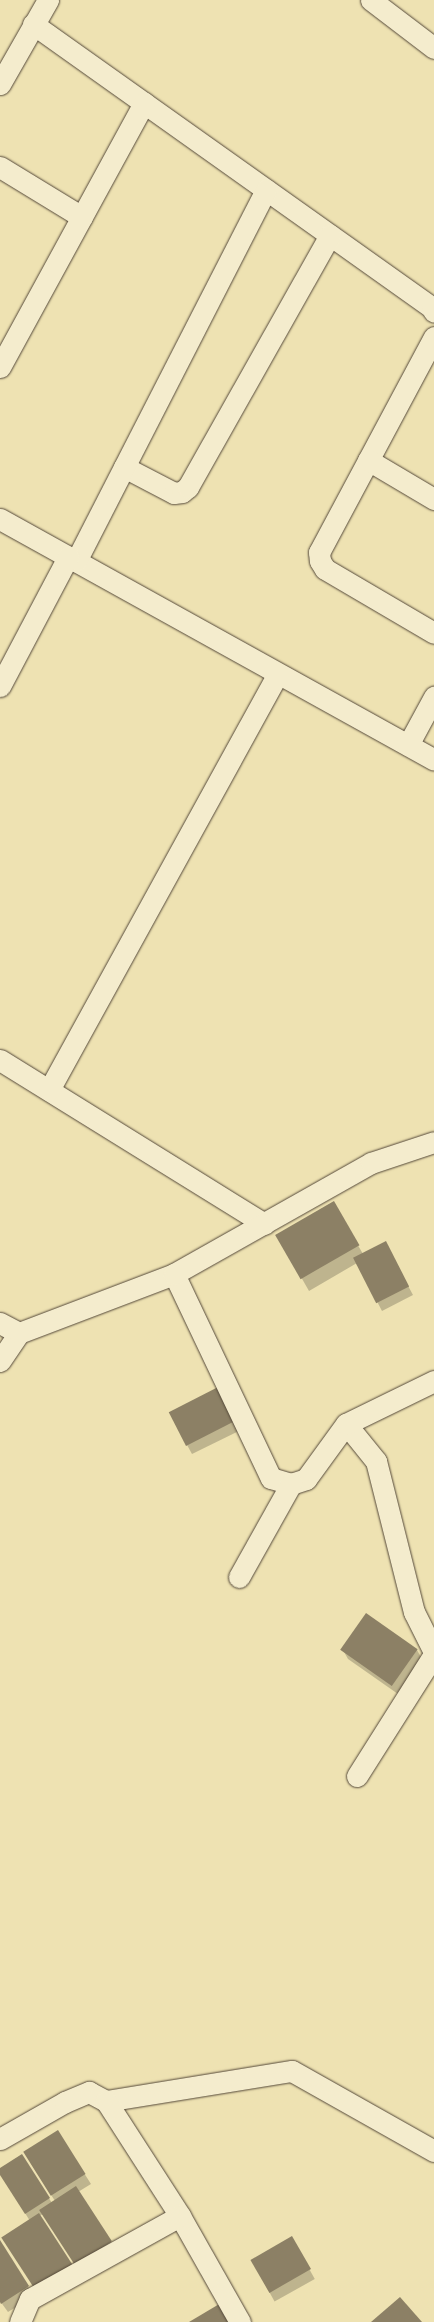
<!DOCTYPE html>
<html>
<head>
<meta charset="utf-8">
<style>
	body { margin:0 }
	#map { position:relative; width:434px; height:2322px; overflow:hidden; background:#eee2b2; font-family:"Old Standard TT",serif }
	div>[style] { position:absolute }
	.shadow>* { inset:0; background:#0003; transform-origin:0 0 }
	.building>* { inset:0; background:#8c8065; transform-origin:0 0 }
	.roads { filter:drop-shadow(0 0 1px #544839) drop-shadow(0 0 1px #544839) }
	.street>* { height:21px; margin:-10.5px; padding:0 10.5px; transform-origin:10.5px; border-radius:10.5px; background:#f4eccd }
	span { translate:-50% -50%; white-space:nowrap; text-align:center; line-height:1.15; -webkit-text-stroke:4px #f4eccd; paint-order:stroke }
</style>
</head>
<body>
<div id="map">
	<div class="shadow">
		<i style="clip-path:polygon(333px 1202px,363px 1254px,390px 1252px,413px 1295px,382px 1311px,357px 1263px,309px 1291px,277px 1235px)"></i>
		<i style="clip-path:polygon(224px 1385px,245px 1428px,192px 1454px,187px 1445px)"></i>
		<i style="clip-path:polygon(343px 1650px,417px 1650px,422px 1659px,398px 1694px,348px 1659px)"></i>
		<i style="clip-path:polygon(58px 2132px,91px 2184px,78px 2192px,116px 2250px,81px 2273px,43px 2214px,30px 2221px,0 2173px,0 2169px,21px 2155px,52px 2203px,55px 2201px,30px 2162px)"></i>
		<i style="left:292px;top:2238px;width:47px;height:46px;rotate:61deg"></i>
		<i style="clip-path:polygon(0 2242px,34px 2296px,8px 2312px,0 2301px)"></i>
	</div>
	<div class="building">
		<i style="left:334px;top:1201px;width:51px;height:68px;rotate:60deg"></i>
		<i style="left:386px;top:1241px;width:51px;height:37px;rotate:63deg"></i>
		<i style="left:224px;top:1384px;width:38px;height:62px;rotate:63deg"></i>
		<i style="left:366px;top:1613px;width:63px;height:45px;rotate:35deg"></i>
		<i style="left:58px;top:2130px;width:52px;height:41px;rotate:58deg"></i>
		<i style="clip-path:polygon(22px 2154px,50px 2198px,25px 2214px,0 2175px,0 2168px)"></i>
		<i style="left:76px;top:2186px;width:66px;height:44px;rotate:57deg"></i>
		<i style="left:39px;top:2213px;width:61px;height:45px;rotate:57deg"></i>
		<i style="left:292px;top:2236px;width:38px;height:48px;rotate:60deg"></i>
		<i style="clip-path:polygon(0 2240px,29px 2286px,1px 2304px,0 2302px)"></i>
		<i style="clip-path:polygon(400px 2297px,422px 2322px,371px 2322px)"></i>
		<i style="clip-path:polygon(221px 2303px,233px 2322px,189px 2322px)"></i>
	</div>
	<div class="roads">
		<div class="street">
			<i style="left:371px;top:0;width:79px;rotate:37.3deg"></i>
			<i style="left:33px;top:24px;width:490px;rotate:35.4deg"></i>
			<i style="left:432px;top:308px;width:4px;rotate:63deg"></i>
			<i style="left:0;top:84px;width:97px;rotate:-60.3deg"></i>
			<i style="left:0;top:167px;width:96px;rotate:31.4deg"></i>
			<i style="left:434px;top:337px;width:244px;rotate:118.1deg"></i>
			<i style="left:319px;top:552px;width:9px;rotate:84deg"></i>
			<i style="left:320px;top:561px;width:9px;rotate:58deg"></i>
			<i style="left:325px;top:569px;width:126px;rotate:30.4deg"></i>
			<i style="left:0;top:367px;width:301px;rotate:-61.4deg"></i>
			<i style="left:368px;top:460px;width:77px;rotate:30.6deg"></i>
			<i style="left:124px;top:467px;width:56px;rotate:27.5deg"></i>
			<i style="left:174px;top:493px;width:8px;rotate:-7deg"></i>
			<i style="left:182px;top:492px;width:8px;rotate:-40deg"></i>
			<i style="left:188px;top:487px;width:289px;rotate:-60.6deg"></i>
			<i style="left:0;top:519px;width:496px;rotate:29deg"></i>
			<i style="left:76px;top:561px;width:417px;rotate:-62.9deg"></i>
			<i style="left:0;top:686px;width:146px;rotate:-62.2deg"></i>
			<i style="left:408px;top:745px;width:55px;rotate:-61.6deg"></i>
			<i style="left:0;top:1060px;width:311px;rotate:31.8deg"></i>
			<i style="left:49px;top:1090px;width:475px;rotate:-61.2deg"></i>
			<i style="left:174px;top:1274px;width:226px;rotate:64.6deg"></i>
			<i style="left:271px;top:1478px;width:21px;rotate:17deg"></i>
			<i style="left:291px;top:1484px;width:16px;rotate:-18deg"></i>
			<i style="left:306px;top:1479px;width:68px;rotate:-54deg"></i>
			<i style="left:346px;top:1424px;width:48px;rotate:51deg"></i>
			<i style="left:376px;top:1461px;width:156px;rotate:75.9deg"></i>
			<i style="left:414px;top:1612px;width:45px;rotate:63.4deg"></i>
			<i style="left:0;top:1323px;width:21px;rotate:28deg"></i>
			<i style="left:0;top:1361px;width:34px;rotate:-56deg"></i>
			<i style="left:19px;top:1333px;width:166px;rotate:-20.8deg"></i>
			<i style="left:174px;top:1274px;width:226px;rotate:-29.4deg"></i>
			<i style="left:371px;top:1163px;width:66px;rotate:-18.4deg"></i>
			<i style="left:346px;top:1424px;width:98px;rotate:-26deg"></i>
			<i style="left:239px;top:1577px;width:107px;rotate:-60.8deg"></i>
			<i style="left:357px;top:1776px;width:144px;rotate:-57.7deg"></i>
			<i style="left:106px;top:2101px;width:188px;rotate:-9.2deg"></i>
			<i style="left:292px;top:2071px;width:163px;rotate:29.4deg"></i>
			<i style="left:0;top:2139px;width:75px;rotate:-29.6deg"></i>
			<i style="left:65px;top:2102px;width:26px;rotate:-23deg"></i>
			<i style="left:89px;top:2092px;width:19px;rotate:28deg"></i>
			<i style="left:106px;top:2101px;width:137px;rotate:57.2deg"></i>
			<i style="left:180px;top:2216px;width:122px;rotate:60.5deg"></i>
			<i style="left:20px;top:2322px;width:25px;rotate:-67deg"></i>
			<i style="left:30px;top:2299px;width:171px;rotate:-29deg"></i>
		</div>
	</div>
</div>
</body>
</html>
